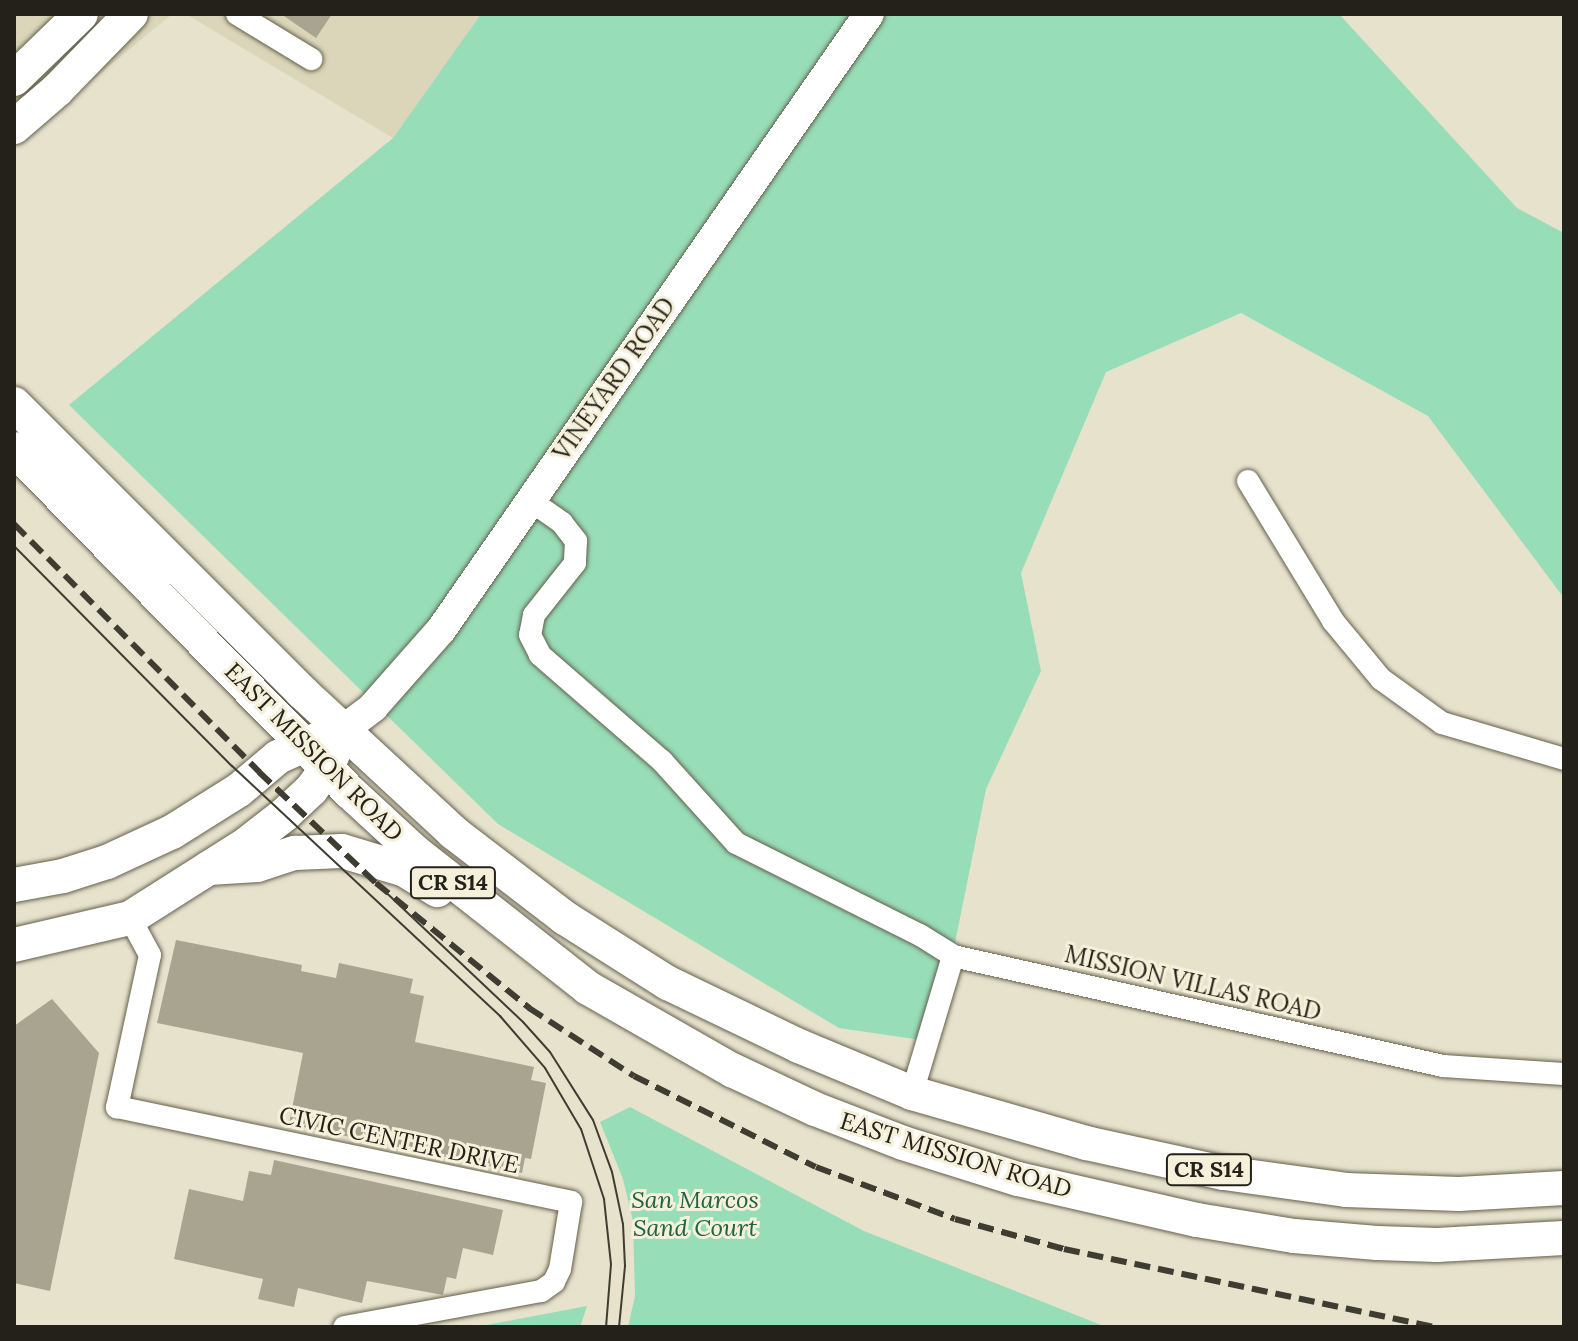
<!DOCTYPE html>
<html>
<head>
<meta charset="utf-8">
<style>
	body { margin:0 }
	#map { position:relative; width:1578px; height:1341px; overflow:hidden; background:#e6e2cc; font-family:Lora,serif }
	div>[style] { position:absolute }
	.built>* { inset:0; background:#dbd5b9 }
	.green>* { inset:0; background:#97ddb7 }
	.building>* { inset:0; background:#a8a490 }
	.roads { filter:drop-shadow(0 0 2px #64604d) drop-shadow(0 0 2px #64604d) }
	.minor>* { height:22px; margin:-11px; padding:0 11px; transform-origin:11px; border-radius:11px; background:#fff }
	.secondary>* { height:30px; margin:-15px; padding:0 15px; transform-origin:15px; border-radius:15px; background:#fff }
	.primary>* { height:34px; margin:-17px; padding:0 17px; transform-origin:17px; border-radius:17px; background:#fff }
	.tram>* { height:2px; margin:-1px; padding:0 1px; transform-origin:1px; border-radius:1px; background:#3f3c32 }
	.rail>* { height:6px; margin-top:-3px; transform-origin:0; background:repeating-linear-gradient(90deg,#3f3c32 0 16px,transparent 0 24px) }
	span { translate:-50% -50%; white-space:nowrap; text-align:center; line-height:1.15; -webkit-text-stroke:6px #f4f0d9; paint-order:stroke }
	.shield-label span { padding:2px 6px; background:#f4f0d9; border:2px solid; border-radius:6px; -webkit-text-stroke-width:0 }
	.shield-label { font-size:22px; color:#232119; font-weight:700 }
	.street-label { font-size:24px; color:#232119 }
	.park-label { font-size:24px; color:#206344; font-style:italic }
	.frame { position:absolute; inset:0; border:16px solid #232119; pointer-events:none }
</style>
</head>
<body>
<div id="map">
	<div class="built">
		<i style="clip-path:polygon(14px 14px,172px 14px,14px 145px)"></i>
		<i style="clip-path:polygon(186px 14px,481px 14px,393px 138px)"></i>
	</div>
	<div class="green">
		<i style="clip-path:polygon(481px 14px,1339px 14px,1517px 208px,1564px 233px,1564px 598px,1428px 416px,1241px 313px,1106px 372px,1021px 573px,1041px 671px,986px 789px,935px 1042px,839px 1028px,498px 824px,69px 405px,393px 138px)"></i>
		<i style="clip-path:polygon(630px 1107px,864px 1231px,1106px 1327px,628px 1327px,635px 1296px,633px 1221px,623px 1179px,600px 1122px)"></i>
		<i style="clip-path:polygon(587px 1306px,580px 1327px,476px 1327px)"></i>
	</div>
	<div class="building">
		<i style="clip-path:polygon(281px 14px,332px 14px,316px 38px)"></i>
		<i style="clip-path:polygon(176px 940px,302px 965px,301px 971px,336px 978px,339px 963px,413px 979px,410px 993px,424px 996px,415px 1042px,534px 1067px,531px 1080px,546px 1083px,531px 1159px,525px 1158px,522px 1173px,289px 1124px,303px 1053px,157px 1023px)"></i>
		<i style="clip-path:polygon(52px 999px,99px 1053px,50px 1291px,14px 1283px,14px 1026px)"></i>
		<i style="clip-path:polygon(274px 1160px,503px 1210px,493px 1255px,463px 1248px,456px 1279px,447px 1277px,443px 1295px,367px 1281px,362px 1303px,298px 1288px,294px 1307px,258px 1299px,263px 1279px,174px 1259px,189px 1189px,243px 1201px,249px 1171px,271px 1175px)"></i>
	</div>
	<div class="roads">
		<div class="minor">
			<i style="left:237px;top:14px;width:87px;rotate:31.3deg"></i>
			<i style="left:1248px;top:481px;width:164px;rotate:58.7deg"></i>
			<i style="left:1333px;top:621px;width:75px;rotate:50.4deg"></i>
			<i style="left:1381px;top:679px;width:75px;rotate:35.8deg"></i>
			<i style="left:1442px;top:723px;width:127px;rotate:16.4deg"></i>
			<i style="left:531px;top:501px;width:38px;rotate:35deg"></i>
			<i style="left:562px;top:523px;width:23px;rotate:52deg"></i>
			<i style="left:576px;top:541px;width:22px;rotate:93deg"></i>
			<i style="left:575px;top:563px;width:66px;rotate:128.3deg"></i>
			<i style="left:534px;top:615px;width:20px;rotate:101deg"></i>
			<i style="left:530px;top:635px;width:22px;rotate:63deg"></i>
			<i style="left:540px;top:655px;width:162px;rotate:41deg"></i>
			<i style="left:662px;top:761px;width:110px;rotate:47.9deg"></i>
			<i style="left:736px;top:843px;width:206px;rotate:26.6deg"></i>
			<i style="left:920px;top:935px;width:39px;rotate:32deg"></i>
			<i style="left:130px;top:918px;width:42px;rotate:61.6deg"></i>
			<i style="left:150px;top:955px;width:156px;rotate:102.2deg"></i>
			<i style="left:117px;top:1107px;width:464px;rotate:11.8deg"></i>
			<i style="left:571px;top:1202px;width:68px;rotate:99.3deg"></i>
			<i style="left:560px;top:1269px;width:14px;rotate:115deg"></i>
			<i style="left:554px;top:1282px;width:16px;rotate:145deg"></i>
			<i style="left:541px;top:1291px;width:200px;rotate:169.6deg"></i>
			<i style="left:912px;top:1093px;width:143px;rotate:-73.3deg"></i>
			<i style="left:953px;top:956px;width:502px;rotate:12.65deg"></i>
			<i style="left:1443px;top:1066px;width:121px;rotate:3.8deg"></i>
		</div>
		<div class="secondary">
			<i style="left:343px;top:730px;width:38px;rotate:-37deg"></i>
			<i style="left:373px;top:707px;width:103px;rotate:-48.6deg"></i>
			<i style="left:441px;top:630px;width:750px;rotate:-55.21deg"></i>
		</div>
		<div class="primary">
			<i style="left:14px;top:79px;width:93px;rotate:-44.1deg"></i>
			<i style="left:14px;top:127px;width:57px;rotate:-40.7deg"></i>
			<i style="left:57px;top:90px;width:106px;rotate:-45.8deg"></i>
			<i style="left:14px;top:404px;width:407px;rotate:45deg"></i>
			<i style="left:302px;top:692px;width:206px;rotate:42.8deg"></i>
			<i style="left:453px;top:832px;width:141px;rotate:37.5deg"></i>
			<i style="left:565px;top:918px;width:122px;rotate:32.3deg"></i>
			<i style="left:668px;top:983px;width:145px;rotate:25.7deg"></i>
			<i style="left:799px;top:1046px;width:122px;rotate:22.6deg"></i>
			<i style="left:912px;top:1093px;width:181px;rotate:16deg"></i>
			<i style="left:1086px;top:1143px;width:141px;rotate:12.3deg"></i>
			<i style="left:1224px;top:1173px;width:123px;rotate:7.9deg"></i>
			<i style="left:1346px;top:1190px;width:113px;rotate:2deg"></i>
			<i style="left:1459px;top:1194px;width:105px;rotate:-3.3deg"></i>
			<i style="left:14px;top:449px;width:480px;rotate:45.6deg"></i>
			<i style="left:350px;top:792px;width:87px;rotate:42.7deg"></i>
			<i style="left:414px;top:851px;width:221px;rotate:38.2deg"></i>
			<i style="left:588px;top:988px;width:166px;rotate:29.7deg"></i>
			<i style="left:732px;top:1070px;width:92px;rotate:25.2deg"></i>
			<i style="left:815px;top:1109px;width:94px;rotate:21.1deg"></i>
			<i style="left:903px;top:1143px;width:121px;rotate:17.4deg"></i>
			<i style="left:1018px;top:1179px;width:184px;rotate:12.9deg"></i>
			<i style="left:1197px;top:1220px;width:98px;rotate:9.4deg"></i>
			<i style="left:1294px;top:1236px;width:83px;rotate:4.8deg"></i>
			<i style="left:1377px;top:1243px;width:60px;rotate:1.9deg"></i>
			<i style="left:1437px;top:1245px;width:127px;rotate:-3.2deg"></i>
			<i style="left:209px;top:868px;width:48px;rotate:-3.6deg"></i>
			<i style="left:257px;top:865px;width:40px;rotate:-18deg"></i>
			<i style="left:295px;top:853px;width:47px;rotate:-2.4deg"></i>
			<i style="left:342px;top:851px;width:66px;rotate:16.8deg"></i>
			<i style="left:405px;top:870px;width:38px;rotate:32deg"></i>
			<i style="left:14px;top:885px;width:50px;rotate:-10.4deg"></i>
			<i style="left:63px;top:876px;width:46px;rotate:-17.7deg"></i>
			<i style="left:107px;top:862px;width:72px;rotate:-24.8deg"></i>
			<i style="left:172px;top:832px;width:79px;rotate:-32.1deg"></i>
			<i style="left:239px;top:790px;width:51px;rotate:-40.2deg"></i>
			<i style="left:278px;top:757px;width:49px;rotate:-24deg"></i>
			<i style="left:14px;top:945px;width:119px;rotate:-13.1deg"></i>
			<i style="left:130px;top:918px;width:140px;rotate:-32.4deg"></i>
			<i style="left:248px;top:843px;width:46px;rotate:-37.9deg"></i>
			<i style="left:284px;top:815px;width:37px;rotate:-43deg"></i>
			<i style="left:311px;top:790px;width:27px;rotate:-54deg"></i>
			<i style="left:327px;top:768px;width:21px;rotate:-67deg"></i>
		</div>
	</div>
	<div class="tram">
		<i style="left:14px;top:546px;width:310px;rotate:45.3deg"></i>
		<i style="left:232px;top:766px;width:367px;rotate:43deg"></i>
		<i style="left:500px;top:1016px;width:69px;rotate:49.1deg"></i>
		<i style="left:545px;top:1068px;width:71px;rotate:59.5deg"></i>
		<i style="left:581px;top:1129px;width:74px;rotate:71.8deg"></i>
		<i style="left:604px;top:1199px;width:65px;rotate:83.9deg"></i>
		<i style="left:611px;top:1264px;width:63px;rotate:94.5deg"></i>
		<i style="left:376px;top:883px;width:202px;rotate:43.4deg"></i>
		<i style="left:523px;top:1022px;width:40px;rotate:48deg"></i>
		<i style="left:550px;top:1052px;width:80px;rotate:57.7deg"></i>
		<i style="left:593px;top:1120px;width:55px;rotate:69.9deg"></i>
		<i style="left:612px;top:1172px;width:53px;rotate:78.1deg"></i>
		<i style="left:623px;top:1224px;width:42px;rotate:87.3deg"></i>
		<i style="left:625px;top:1266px;width:61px;rotate:95.6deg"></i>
	</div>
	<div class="rail">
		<i style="left:14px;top:524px;width:349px;rotate:45.3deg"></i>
		<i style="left:259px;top:772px;width:161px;rotate:43.5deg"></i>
		<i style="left:376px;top:883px;width:198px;rotate:39.2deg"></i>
		<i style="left:529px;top:1008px;width:125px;rotate:32.9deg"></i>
		<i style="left:634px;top:1076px;width:203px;rotate:26.6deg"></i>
		<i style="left:816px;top:1167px;width:148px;rotate:20.5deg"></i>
		<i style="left:955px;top:1219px;width:113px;rotate:15.4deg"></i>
		<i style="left:1064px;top:1249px;width:377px;rotate:11.9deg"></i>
	</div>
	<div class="shield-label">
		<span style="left:453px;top:883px">CR S14</span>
		<span style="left:1209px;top:1170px">CR S14</span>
	</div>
	<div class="street-label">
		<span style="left:614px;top:379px;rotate:-55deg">VINEYARD ROAD</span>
		<span style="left:314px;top:752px;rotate:45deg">EAST MISSION ROAD</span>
		<span style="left:1193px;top:983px;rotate:13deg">MISSION VILLAS ROAD</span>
		<span style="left:399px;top:1140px;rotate:12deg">CIVIC CENTER DRIVE</span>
		<span style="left:956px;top:1155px;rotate:17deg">EAST MISSION ROAD</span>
	</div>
	<div class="park-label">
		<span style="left:695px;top:1214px">San Marcos<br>Sand Court</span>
	</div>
	<div class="frame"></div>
</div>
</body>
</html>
